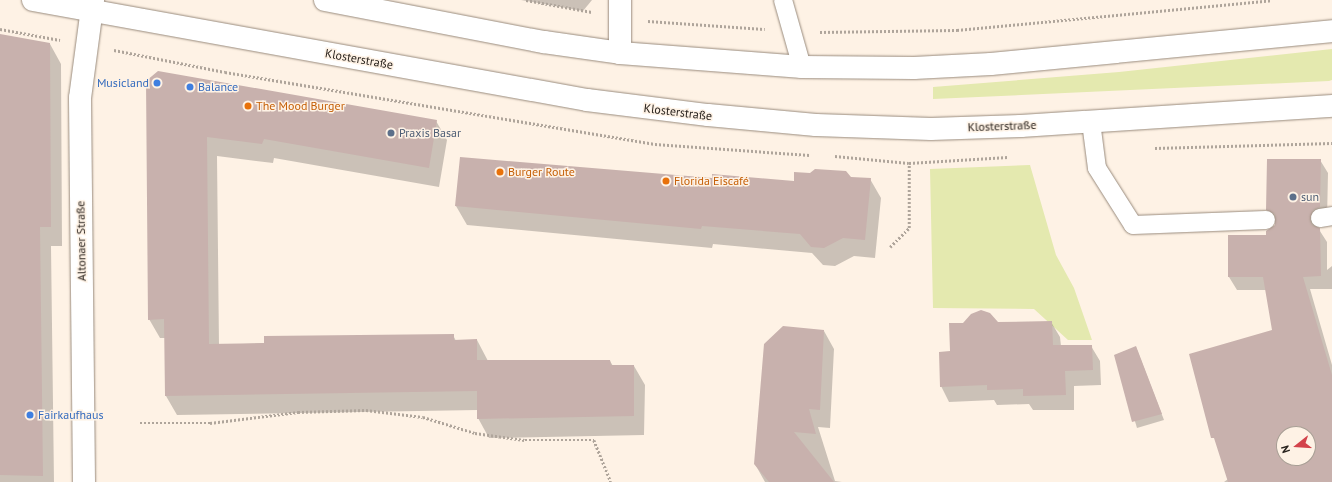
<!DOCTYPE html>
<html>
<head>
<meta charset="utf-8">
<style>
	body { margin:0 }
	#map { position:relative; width:1332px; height:482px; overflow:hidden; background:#fef2e5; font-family:"PT Sans",sans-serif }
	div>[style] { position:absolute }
	.green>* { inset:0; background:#e4e9af }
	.shadow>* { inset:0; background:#0003 }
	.building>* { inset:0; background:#c8b1ad }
	.path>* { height:2.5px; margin-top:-1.25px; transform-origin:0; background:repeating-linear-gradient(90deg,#afa59b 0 2px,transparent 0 4px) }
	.roads { filter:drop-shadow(0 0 1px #998b7d) drop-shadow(0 0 1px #998b7d) }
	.service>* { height:18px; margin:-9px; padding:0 9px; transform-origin:9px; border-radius:9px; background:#fff }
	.minor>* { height:22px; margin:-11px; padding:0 11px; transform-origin:11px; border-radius:11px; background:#fff }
	.secondary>* { height:22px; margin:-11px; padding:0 11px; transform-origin:11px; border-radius:11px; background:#fff }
	.dots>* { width:11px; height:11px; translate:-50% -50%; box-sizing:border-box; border:2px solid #fef2e5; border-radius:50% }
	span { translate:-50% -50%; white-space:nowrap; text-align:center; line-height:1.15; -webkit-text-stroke:3px #fef2e5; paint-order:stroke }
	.street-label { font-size:12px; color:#28221d }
	.shop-label { font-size:12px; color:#366cbe }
	.right { translate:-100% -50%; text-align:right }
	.left { translate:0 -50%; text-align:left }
	.food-label { font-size:12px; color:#c56008 }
	.service-label { font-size:12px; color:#4e5e75 }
	.north { position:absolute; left:1276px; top:426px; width:40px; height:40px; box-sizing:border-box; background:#fef2e5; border:1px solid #a89f95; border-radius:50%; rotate:253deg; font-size:11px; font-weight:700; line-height:16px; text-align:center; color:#28221d }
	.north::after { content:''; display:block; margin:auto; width:14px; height:18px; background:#d3434b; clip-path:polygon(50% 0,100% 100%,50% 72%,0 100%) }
</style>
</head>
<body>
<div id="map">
	<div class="green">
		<i style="clip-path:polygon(1332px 49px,1332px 80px,1329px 81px,933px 99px,933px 87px,1119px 72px)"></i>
		<i style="clip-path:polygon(1030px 165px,1056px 255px,1074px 288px,1092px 340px,1068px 340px,1034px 309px,933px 308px,930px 169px)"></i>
	</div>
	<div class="shadow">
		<i style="clip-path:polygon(521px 0,592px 0,583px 11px)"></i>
		<i style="clip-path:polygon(0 35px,50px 44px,61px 64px,62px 246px,51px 246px,54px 482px,0 482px)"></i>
		<i style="clip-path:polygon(147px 81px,436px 121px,447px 140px,439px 187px,274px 158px,273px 163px,217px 156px,219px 345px,453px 335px,456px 341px,477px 340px,488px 361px,610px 361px,613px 366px,634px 366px,645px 385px,644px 435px,489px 438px,478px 418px,478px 410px,177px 415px,166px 396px,165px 338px,160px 338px,149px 319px)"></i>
		<i style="clip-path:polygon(evenodd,1320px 160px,1328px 173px,1327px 220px,1320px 223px,1318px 228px,1327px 242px,1327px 270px,1332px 266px,1332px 289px,1310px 289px,1332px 365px,1332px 482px,1224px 482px,1228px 479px,1273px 330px,1266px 290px,1237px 290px,1229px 277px,1229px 236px,1267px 236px,1276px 225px,1267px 209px,1320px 160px,1284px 434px,1308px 434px,1308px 458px,1284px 458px,1284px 434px)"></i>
		<i style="clip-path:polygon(850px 178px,870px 179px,881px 198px,875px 258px,854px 256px,835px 266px,823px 265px,812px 253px,713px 244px,712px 248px,467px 225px,456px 206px,712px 179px,794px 182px)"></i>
		<i style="clip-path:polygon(1051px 322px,1060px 337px,1061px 346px,1091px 346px,1100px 361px,1101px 385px,1074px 386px,1074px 410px,1033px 410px,1029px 404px,997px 405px,994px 400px,949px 402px,941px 386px,951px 352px,997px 323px)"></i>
		<i style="clip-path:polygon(824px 331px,834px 349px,830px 428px,818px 427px,835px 481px,842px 482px,765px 482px,755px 464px)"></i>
		<i style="clip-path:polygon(1136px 347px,1164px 420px,1137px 428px,1115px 355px)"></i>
	</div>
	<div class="building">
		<i style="clip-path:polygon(0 34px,50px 43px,51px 227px,40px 227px,43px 476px,0 475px)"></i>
		<i style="clip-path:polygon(158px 71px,437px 120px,429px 168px,264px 139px,262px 144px,207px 137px,209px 344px,264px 343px,264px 336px,454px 334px,454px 340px,477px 339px,477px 360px,610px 360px,611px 365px,634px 365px,634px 416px,477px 419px,477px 391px,165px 396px,164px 319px,148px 320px,146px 81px)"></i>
		<i style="clip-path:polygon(460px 157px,712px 178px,712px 174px,794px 181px,794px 172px,810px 173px,815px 169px,846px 171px,851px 177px,871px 178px,865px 240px,843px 238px,824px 248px,811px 247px,800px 234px,702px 226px,701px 229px,455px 206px)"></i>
		<i style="clip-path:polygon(evenodd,1267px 159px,1321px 159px,1320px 207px,1313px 210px,1310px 219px,1312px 225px,1320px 228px,1321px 276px,1303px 277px,1332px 375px,1332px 482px,1228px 482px,1214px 438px,1211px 438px,1189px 354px,1272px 330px,1263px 277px,1228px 277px,1228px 235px,1266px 235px,1266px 231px,1275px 225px,1275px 214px,1266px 210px,1267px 159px,1284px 434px,1308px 434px,1308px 458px,1284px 458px,1284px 434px)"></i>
		<i style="clip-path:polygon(981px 310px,990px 313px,998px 322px,1052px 321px,1053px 345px,1092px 345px,1093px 370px,1065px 371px,1066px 395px,1023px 396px,1023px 389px,987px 390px,987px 385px,940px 387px,939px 352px,950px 351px,949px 323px,963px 323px,971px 314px)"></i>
		<i style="clip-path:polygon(783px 326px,824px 330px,820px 410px,809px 409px,816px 434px,794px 432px,834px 482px,769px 482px,754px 464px,764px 344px)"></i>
		<i style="clip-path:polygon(1136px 346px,1162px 414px,1132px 422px,1114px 355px)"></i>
	</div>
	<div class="path">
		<i style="left:526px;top:0;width:67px;rotate:10.3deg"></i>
		<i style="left:648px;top:21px;width:117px;rotate:3.9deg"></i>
		<i style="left:0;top:29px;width:61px;rotate:10.4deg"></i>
		<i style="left:820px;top:32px;width:137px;rotate:-0.8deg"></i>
		<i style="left:957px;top:30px;width:316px;rotate:-5.4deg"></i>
		<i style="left:114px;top:50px;width:113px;rotate:11.2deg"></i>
		<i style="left:225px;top:72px;width:436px;rotate:9.5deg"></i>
		<i style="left:655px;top:144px;width:155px;rotate:4.1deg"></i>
		<i style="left:1155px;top:148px;width:177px;rotate:-1.6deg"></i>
		<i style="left:835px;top:156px;width:74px;rotate:5.4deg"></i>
		<i style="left:909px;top:163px;width:99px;rotate:-3.5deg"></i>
		<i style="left:890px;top:247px;width:27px;rotate:-45deg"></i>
		<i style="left:909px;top:228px;width:65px;rotate:-90deg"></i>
		<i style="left:140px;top:423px;width:70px"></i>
		<i style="left:210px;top:423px;width:89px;rotate:-7.1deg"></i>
		<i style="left:298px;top:412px;width:68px;rotate:-1.7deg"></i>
		<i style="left:366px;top:410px;width:57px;rotate:7deg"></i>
		<i style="left:423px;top:417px;width:54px;rotate:17.1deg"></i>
		<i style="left:475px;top:433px;width:50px;rotate:8deg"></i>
		<i style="left:525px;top:440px;width:69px"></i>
		<i style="left:594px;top:440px;width:45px;rotate:68deg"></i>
	</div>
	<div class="roads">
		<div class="service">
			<i style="left:783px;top:0;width:70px;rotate:74.2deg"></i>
			<i style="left:1091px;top:122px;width:46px;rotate:82.6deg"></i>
			<i style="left:1097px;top:168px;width:67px;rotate:57.7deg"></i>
			<i style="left:1133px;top:225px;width:133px;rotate:-2.2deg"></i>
			<i style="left:1320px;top:218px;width:12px;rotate:-9deg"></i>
		</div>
		<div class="minor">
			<i style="left:620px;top:0;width:53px;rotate:90deg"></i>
			<i style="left:84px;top:482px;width:384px;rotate:-90.6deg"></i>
			<i style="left:80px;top:98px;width:99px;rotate:-82.4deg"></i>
		</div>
		<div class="secondary">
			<i style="left:33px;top:0;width:563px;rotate:10.23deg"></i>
			<i style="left:587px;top:100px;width:122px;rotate:7.1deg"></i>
			<i style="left:708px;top:115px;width:108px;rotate:5.3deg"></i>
			<i style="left:816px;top:125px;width:115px;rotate:2deg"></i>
			<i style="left:931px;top:129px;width:90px;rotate:-1.9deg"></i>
			<i style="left:1021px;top:126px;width:312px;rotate:-3.7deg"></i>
			<i style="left:325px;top:0;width:223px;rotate:10.9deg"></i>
			<i style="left:544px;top:42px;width:77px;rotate:8.2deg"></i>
			<i style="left:620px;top:53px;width:183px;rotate:4.4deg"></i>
			<i style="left:802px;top:67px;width:112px;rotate:0.5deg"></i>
			<i style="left:914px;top:68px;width:77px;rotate:-3deg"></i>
			<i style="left:991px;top:64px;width:343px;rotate:-5.5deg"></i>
		</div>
	</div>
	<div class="dots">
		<i style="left:157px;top:83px;background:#3f7fe0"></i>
		<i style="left:190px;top:87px;background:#3f7fe0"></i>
		<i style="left:248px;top:106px;background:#e8710a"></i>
		<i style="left:391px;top:133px;background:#5c6f8a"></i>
		<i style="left:500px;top:172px;background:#e8710a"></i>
		<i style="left:666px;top:181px;background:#e8710a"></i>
		<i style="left:1293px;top:197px;background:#5c6f8a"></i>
		<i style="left:30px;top:415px;background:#3f7fe0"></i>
	</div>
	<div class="street-label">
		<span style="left:359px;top:59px;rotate:10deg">Klosterstraße</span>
		<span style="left:678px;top:112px;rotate:7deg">Klosterstraße</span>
		<span style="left:1002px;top:126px;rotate:-2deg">Klosterstraße</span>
		<span style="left:81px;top:241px;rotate:-91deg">Altonaer Straße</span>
	</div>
	<div class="shop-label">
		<span class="right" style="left:149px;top:83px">Musicland</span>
		<span class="left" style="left:198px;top:87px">Balance</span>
		<span class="left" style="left:38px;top:415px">Fairkaufhaus</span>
	</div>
	<div class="food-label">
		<span class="left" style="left:256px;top:106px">The Mood Burger</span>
		<span class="left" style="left:508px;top:172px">Burger Route</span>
		<span class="left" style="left:674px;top:181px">Florida Eiscafé</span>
	</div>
	<div class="service-label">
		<span class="left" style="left:399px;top:133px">Praxis Basar</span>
		<span class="left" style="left:1301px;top:197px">sun</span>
	</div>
	<div class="north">N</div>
</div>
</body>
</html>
